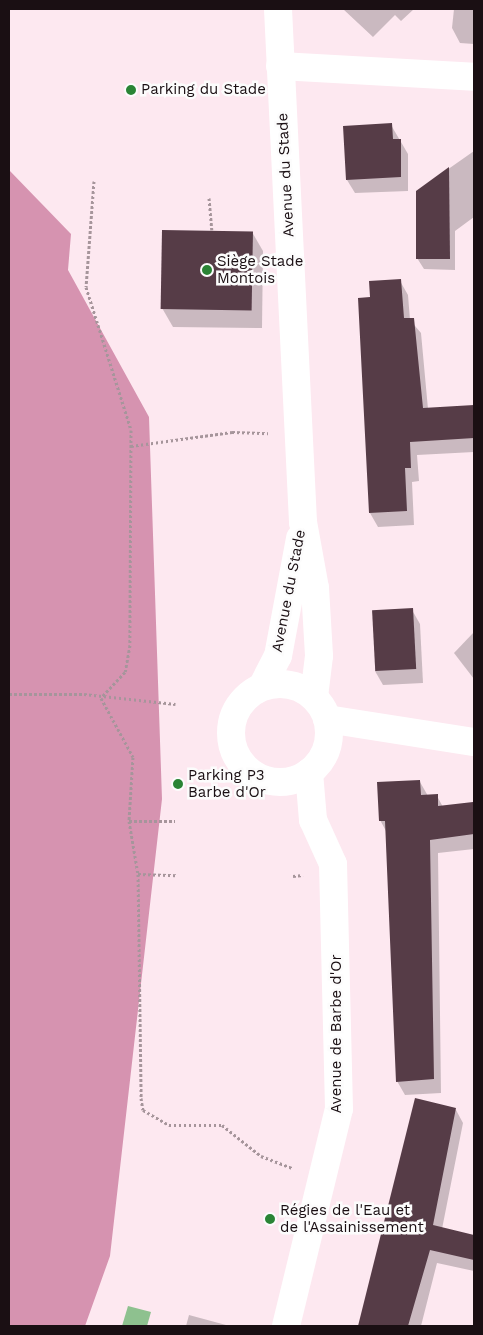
<!DOCTYPE html>
<html>
<head>
<meta charset="utf-8">
<style>
	body { margin:0 }
	#map { position:relative; width:483px; height:1335px; overflow:hidden; background:#fde8f0; font-family:"Work Sans",sans-serif }
	div>[style] { position:absolute }
	.forest>* { inset:0; background:#d693b0 }
	.water>* { inset:0; background:#8ec18f }
	.shadow>* { inset:0; background:#0003 }
	.building>* { inset:0; background:#563c47; transform-origin:0 0 }
	.path>* { height:3px; margin-top:-1.5px; transform-origin:0; background:repeating-linear-gradient(90deg,#a6959b 0 2.5px,transparent 0 5px) }
	.minor>* { height:28px; margin:-14px; padding:0 14px; transform-origin:14px; border-radius:14px; background:#fff }
	.minor>.ring { margin:-14px; padding:0; box-sizing:content-box; background:none; border:28px solid #fff; border-radius:50% }
	.dots>* { width:14px; height:14px; translate:-50% -50%; box-sizing:border-box; border:2px solid #fcfcfc; border-radius:50% }
	span { translate:-50% -50%; white-space:nowrap; text-align:center; line-height:1.15; -webkit-text-stroke:5px #fcfcfc; paint-order:stroke }
	.poi-label { font-size:15px; color:#1a0f13 }
	.left { translate:0 -50%; text-align:left }
	.street-label { font-size:15px; color:#1a0f13 }
	.frame { position:absolute; inset:0; border:10px solid #1a0f13; pointer-events:none }
</style>
</head>
<body>
<div id="map">
	<div class="forest">
		<i style="clip-path:polygon(9px 170px,71px 234px,68px 270px,149px 417px,162px 799px,110px 1256px,85px 1326px,9px 1326px)"></i>
	</div>
	<div class="water">
		<i style="clip-path:polygon(128px 1306px,151px 1312px,147px 1326px,122px 1326px)"></i>
	</div>
	<div class="shadow">
		<i style="clip-path:polygon(343px 9px,414px 9px,401px 21px,395px 15px,373px 37px)"></i>
		<i style="clip-path:polygon(454px 9px,474px 9px,474px 44px,460px 43px,452px 28px)"></i>
		<i style="clip-path:polygon(391px 125px,408px 154px,408px 191px,355px 193px,347px 180px)"></i>
		<i style="clip-path:polygon(474px 151px,474px 217px,455px 231px,455px 270px,424px 269px,417px 258px,417px 191px)"></i>
		<i style="clip-path:polygon(252px 232px,263px 251px,262px 328px,173px 327px,162px 308px)"></i>
		<i style="clip-path:polygon(400px 281px,408px 295px,410px 320px,421px 333px,428px 409px,474px 406px,474px 452px,417px 455px,419px 481px,412px 482px,414px 525px,378px 527px,370px 513px,371px 298px)"></i>
		<i style="clip-path:polygon(412px 610px,420px 624px,423px 683px,383px 685px,375px 671px)"></i>
		<i style="clip-path:polygon(474px 632px,474px 679px,454px 653px)"></i>
		<i style="clip-path:polygon(420px 782px,428px 796px,437px 796px,443px 807px,473px 803px,474px 849px,438px 853px,441px 1093px,405px 1095px,397px 1081px,386px 831px,380px 820px)"></i>
		<i style="clip-path:polygon(416px 1099px,456px 1110px,463px 1123px,442px 1229px,474px 1237px,474px 1271px,437px 1263px,421px 1326px,361px 1326px)"></i>
		<i style="clip-path:polygon(189px 1315px,226px 1325px,227px 1326px,186px 1326px)"></i>
	</div>
	<div class="building">
		<i style="clip-path:polygon(392px 123px,393px 139px,401px 139px,401px 177px,346px 180px,343px 126px)"></i>
		<i style="clip-path:polygon(449px 167px,450px 259px,416px 259px,416px 191px)"></i>
		<i style="left:162px;top:230px;width:91px;height:79px;rotate:1deg"></i>
		<i style="clip-path:polygon(401px 279px,404px 318px,414px 318px,423px 408px,474px 405px,474px 438px,410px 442px,411px 468px,405px 468px,407px 511px,369px 513px,358px 298px,370px 297px,369px 281px)"></i>
		<i style="left:413px;top:608px;width:61px;height:41px;rotate:87deg"></i>
		<i style="clip-path:polygon(420px 780px,421px 795px,438px 794px,438px 806px,473px 802px,474px 834px,430px 840px,434px 1079px,396px 1082px,385px 821px,379px 821px,377px 782px)"></i>
		<i style="clip-path:polygon(415px 1098px,456px 1108px,433px 1225px,474px 1235px,474px 1260px,430px 1250px,408px 1326px,358px 1326px)"></i>
	</div>
	<div class="path">
		<i style="left:94px;top:181px;width:106px;rotate:94.3deg"></i>
		<i style="left:86px;top:287px;width:150px;rotate:72.5deg"></i>
		<i style="left:131px;top:430px;width:215px;rotate:90.3deg"></i>
		<i style="left:130px;top:645px;width:27px;rotate:100deg"></i>
		<i style="left:125px;top:672px;width:35px;rotate:133deg"></i>
		<i style="left:101px;top:698px;width:67px;rotate:61.5deg"></i>
		<i style="left:133px;top:757px;width:64px;rotate:93.6deg"></i>
		<i style="left:129px;top:821px;width:54px;rotate:80.4deg"></i>
		<i style="left:138px;top:874px;width:224px;rotate:89.2deg"></i>
		<i style="left:141px;top:1098px;width:12px;rotate:81deg"></i>
		<i style="left:143px;top:1110px;width:30px;rotate:30deg"></i>
		<i style="left:169px;top:1125px;width:53px"></i>
		<i style="left:222px;top:1125px;width:50px;rotate:38.5deg"></i>
		<i style="left:261px;top:1156px;width:33px;rotate:21deg"></i>
		<i style="left:209px;top:198px;width:32px;rotate:85deg"></i>
		<i style="left:131px;top:446px;width:102px;rotate:-7.9deg"></i>
		<i style="left:232px;top:432px;width:36px;rotate:2deg"></i>
		<i style="left:9px;top:694px;width:75px"></i>
		<i style="left:84px;top:694px;width:92px;rotate:6.3deg"></i>
		<i style="left:129px;top:821px;width:46px"></i>
		<i style="left:138px;top:874px;width:38px;rotate:2deg"></i>
		<i style="left:293px;top:876px;width:10px;rotate:-6deg"></i>
	</div>
	<div class="minor">
		<i style="left:278px;top:9px;width:514px;rotate:87.21deg"></i>
		<i style="left:303px;top:522px;width:67px;rotate:79.7deg"></i>
		<i style="left:315px;top:588px;width:68px;rotate:86.6deg"></i>
		<i style="left:319px;top:656px;width:41px;rotate:97deg"></i>
		<i style="left:280px;top:66px;width:194px;rotate:3.2deg"></i>
		<i class="ring" style="left:231px;top:684px;width:70px;height:70px"></i>
		<i style="left:262px;top:687px;width:35px;rotate:-63deg"></i>
		<i style="left:278px;top:656px;width:120px;rotate:-79.4deg"></i>
		<i style="left:327px;top:719px;width:149px;rotate:8.9deg"></i>
		<i style="left:286px;top:1326px;width:223px;rotate:-76.3deg"></i>
		<i style="left:339px;top:1109px;width:245px;rotate:-91.4deg"></i>
		<i style="left:333px;top:864px;width:48px;rotate:-114.4deg"></i>
		<i style="left:313px;top:820px;width:48px;rotate:-94.8deg"></i>
	</div>
	<div class="dots">
		<i style="left:131px;top:90px;background:#2a8435"></i>
		<i style="left:207px;top:270px;background:#2a8435"></i>
		<i style="left:178px;top:784px;background:#2a8435"></i>
		<i style="left:270px;top:1219px;background:#2a8435"></i>
	</div>
	<div class="poi-label">
		<span class="left" style="left:141px;top:90px">Parking du Stade</span>
		<span class="left" style="left:217px;top:270px">Siège Stade<br>Montois</span>
		<span class="left" style="left:188px;top:784px">Parking P3<br>Barbe d'Or</span>
		<span class="left" style="left:280px;top:1219px">Régies de l'Eau et<br>de l'Assainissement</span>
	</div>
	<div class="street-label">
		<span style="left:286px;top:175px;rotate:-93deg">Avenue du Stade</span>
		<span style="left:289px;top:591px;rotate:-79deg">Avenue du Stade</span>
		<span style="left:337px;top:1034px;rotate:-90deg">Avenue de Barbe d'Or</span>
	</div>
	<div class="frame"></div>
</div>
</body>
</html>
